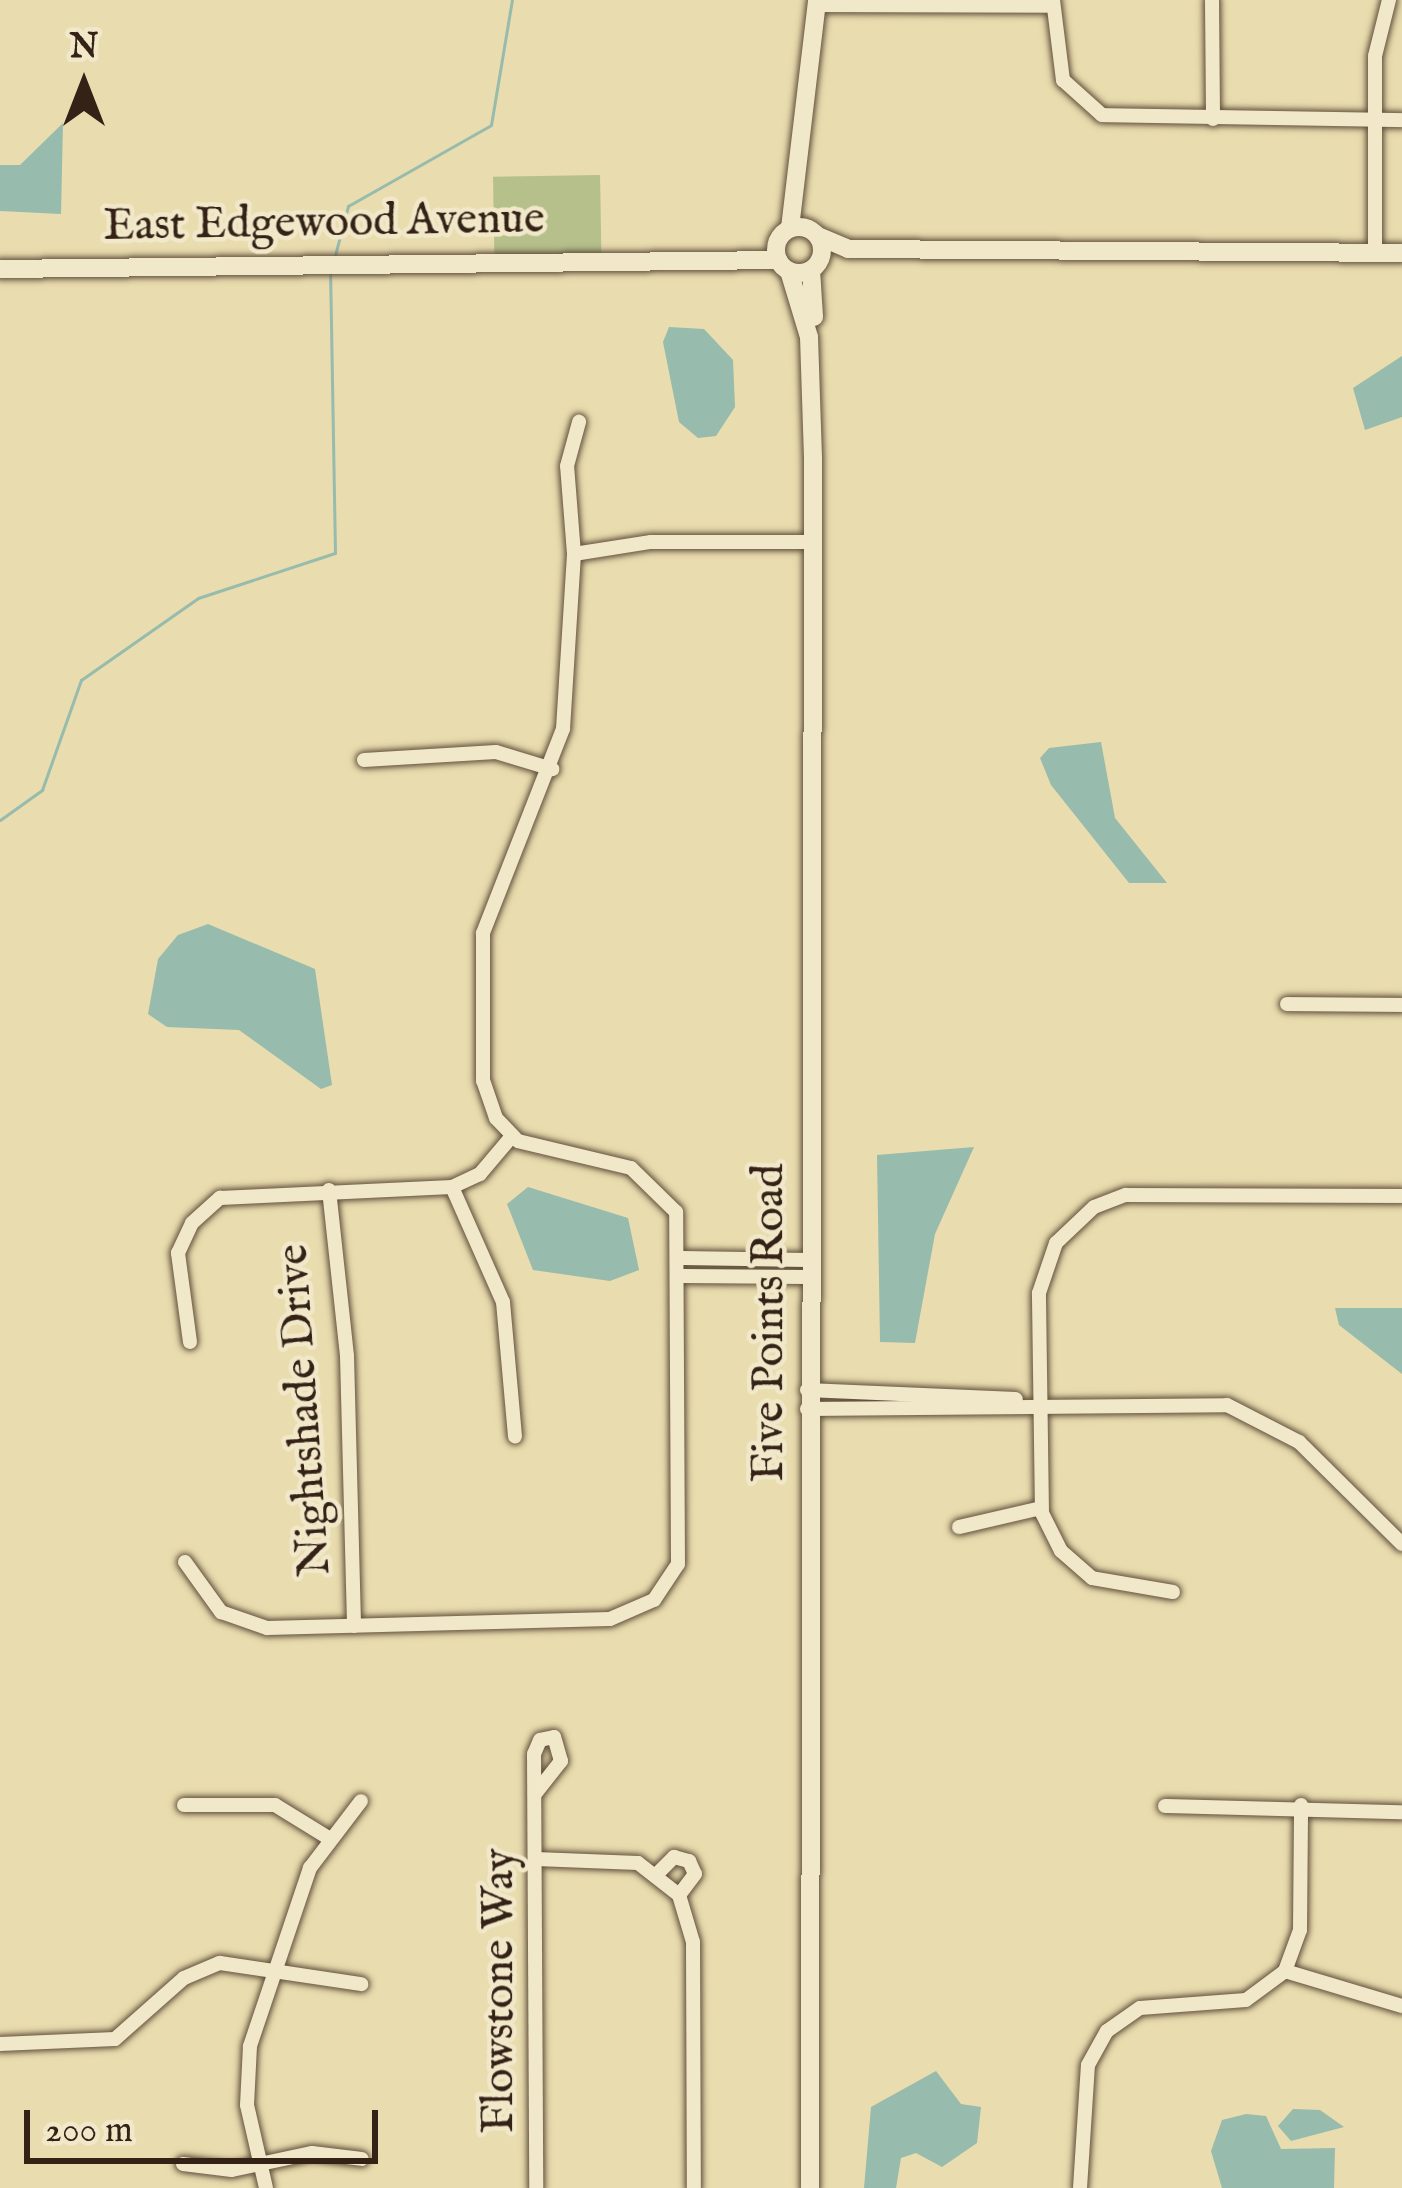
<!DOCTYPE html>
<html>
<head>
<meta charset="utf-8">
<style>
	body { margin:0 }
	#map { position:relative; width:1402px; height:2188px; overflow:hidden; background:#e9dcae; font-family:"IM FELL English",serif }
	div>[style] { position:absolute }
	.green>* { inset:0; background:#b5c08b; transform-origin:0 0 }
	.water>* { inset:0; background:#97bbac }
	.stream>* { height:3px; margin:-1.5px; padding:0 1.5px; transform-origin:1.5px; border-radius:1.5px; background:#97bbac }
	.roads { filter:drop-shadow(0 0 3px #61503c) drop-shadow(0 0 3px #61503c) }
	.street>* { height:14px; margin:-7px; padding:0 7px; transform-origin:7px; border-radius:7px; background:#f1e8ca }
	.secondary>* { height:18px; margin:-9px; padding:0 9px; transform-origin:9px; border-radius:9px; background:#f1e8ca }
	.secondary>.ring { margin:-9px; padding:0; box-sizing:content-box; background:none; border:18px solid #f1e8ca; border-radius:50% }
	span { translate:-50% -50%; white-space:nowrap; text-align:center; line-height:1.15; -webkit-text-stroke:9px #f1e8ca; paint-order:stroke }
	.street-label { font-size:45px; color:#342216 }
	.north { position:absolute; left:24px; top:24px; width:120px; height:120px; -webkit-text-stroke:9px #f1e8ca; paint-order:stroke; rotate:0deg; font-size:33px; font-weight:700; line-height:48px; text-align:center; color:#342216 }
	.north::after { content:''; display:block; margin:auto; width:42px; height:54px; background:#342216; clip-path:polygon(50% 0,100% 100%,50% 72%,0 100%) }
	.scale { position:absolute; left:24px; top:2110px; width:354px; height:54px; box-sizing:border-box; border:6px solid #342216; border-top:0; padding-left:15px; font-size:36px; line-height:42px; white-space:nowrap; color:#342216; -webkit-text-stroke:9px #f1e8ca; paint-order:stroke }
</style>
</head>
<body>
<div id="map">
	<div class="green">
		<i style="left:600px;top:175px;width:81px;height:107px;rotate:89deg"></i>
	</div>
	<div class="water">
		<i style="clip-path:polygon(63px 123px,61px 214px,0 211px,0 165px,20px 165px)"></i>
		<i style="clip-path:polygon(669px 327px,704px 329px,733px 360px,735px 407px,716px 436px,698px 438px,679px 422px,663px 342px)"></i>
		<i style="clip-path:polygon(1402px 356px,1402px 417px,1365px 430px,1353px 388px)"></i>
		<i style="clip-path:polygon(1101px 742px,1115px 818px,1167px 883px,1129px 883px,1051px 785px,1040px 758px,1049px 748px)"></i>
		<i style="clip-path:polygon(208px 924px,315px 969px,332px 1085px,321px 1089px,239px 1030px,167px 1027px,148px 1014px,158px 959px,178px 935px)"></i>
		<i style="clip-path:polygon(974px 1147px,935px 1234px,915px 1343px,880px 1342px,877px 1155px)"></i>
		<i style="clip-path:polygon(528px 1187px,628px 1218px,639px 1270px,610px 1281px,533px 1270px,507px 1204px)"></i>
		<i style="clip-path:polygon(1335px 1308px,1402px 1308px,1402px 1374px,1339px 1325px)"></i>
		<i style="clip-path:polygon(936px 2071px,961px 2104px,981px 2107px,977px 2143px,942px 2167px,916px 2153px,901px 2158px,896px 2188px,864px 2188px,871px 2107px)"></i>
		<i style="clip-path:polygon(1293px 2109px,1320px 2110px,1344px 2127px,1291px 2141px,1278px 2126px)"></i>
		<i style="clip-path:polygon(1246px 2114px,1266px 2116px,1281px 2149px,1335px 2148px,1334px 2188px,1222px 2188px,1211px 2151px,1222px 2120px)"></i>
	</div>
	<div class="stream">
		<i style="left:334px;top:259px;width:55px;rotate:-75.2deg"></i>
		<i style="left:348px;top:206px;width:164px;rotate:-29.5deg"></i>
		<i style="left:491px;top:125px;width:127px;rotate:-80.5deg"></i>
		<i style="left:0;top:820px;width:52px;rotate:-35.5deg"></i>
		<i style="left:42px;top:790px;width:117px;rotate:-70.5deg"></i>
		<i style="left:81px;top:680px;width:143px;rotate:-35deg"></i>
		<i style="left:198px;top:598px;width:144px;rotate:-18.2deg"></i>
		<i style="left:335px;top:553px;width:279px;rotate:-91deg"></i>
	</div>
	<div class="roads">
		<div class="street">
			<i style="left:1053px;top:0;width:81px;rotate:82.9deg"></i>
			<i style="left:1063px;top:80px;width:52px;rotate:41.9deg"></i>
			<i style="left:1102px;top:115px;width:300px;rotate:1deg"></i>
			<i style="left:1212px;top:0;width:119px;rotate:89.5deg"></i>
			<i style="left:817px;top:5px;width:236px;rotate:0.2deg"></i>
			<i style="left:1375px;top:253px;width:197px;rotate:-90deg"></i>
			<i style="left:1375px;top:56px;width:58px;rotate:-76deg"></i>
			<i style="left:574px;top:554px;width:78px;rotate:-8.9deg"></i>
			<i style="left:651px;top:542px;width:162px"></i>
			<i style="left:364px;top:760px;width:132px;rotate:-3.5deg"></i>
			<i style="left:496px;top:752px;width:59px;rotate:16.9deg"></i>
			<i style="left:1287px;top:1004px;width:115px;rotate:0.5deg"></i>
			<i style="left:452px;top:1187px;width:126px;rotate:66.1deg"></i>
			<i style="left:503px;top:1302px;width:135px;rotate:84.9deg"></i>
			<i style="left:329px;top:1190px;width:167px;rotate:83.8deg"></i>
			<i style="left:347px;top:1356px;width:270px;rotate:88.5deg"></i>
			<i style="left:683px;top:1258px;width:124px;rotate:0.9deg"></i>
			<i style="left:683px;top:1276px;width:123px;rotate:0.5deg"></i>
			<i style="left:190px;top:1342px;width:90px;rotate:-97.7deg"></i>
			<i style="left:178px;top:1253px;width:33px;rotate:-65deg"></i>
			<i style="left:192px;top:1223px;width:38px;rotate:-42deg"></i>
			<i style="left:220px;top:1198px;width:232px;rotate:-2.7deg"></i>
			<i style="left:452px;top:1187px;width:31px;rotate:-25deg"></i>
			<i style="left:480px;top:1174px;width:50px;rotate:-49.9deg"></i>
			<i style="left:807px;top:1390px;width:209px;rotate:2.5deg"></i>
			<i style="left:807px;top:1409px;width:420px;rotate:-0.5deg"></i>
			<i style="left:1227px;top:1405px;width:81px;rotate:27.2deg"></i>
			<i style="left:1299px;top:1442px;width:145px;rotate:44.7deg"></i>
			<i style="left:959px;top:1527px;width:84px;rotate:-13deg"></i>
			<i style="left:185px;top:1562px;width:62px;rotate:54.2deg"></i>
			<i style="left:221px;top:1612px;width:49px;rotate:19.2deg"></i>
			<i style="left:267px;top:1628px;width:343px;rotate:-1.5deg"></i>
			<i style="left:610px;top:1619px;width:48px;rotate:-23.4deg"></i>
			<i style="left:654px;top:1600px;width:43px;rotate:-56.3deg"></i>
			<i style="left:678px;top:1564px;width:352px;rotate:-90.3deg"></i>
			<i style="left:676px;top:1212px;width:63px;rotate:-135.6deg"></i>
			<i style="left:631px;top:1168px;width:116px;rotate:-166.6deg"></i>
			<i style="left:518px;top:1141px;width:32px;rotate:-134deg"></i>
			<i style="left:496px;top:1118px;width:39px;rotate:-109deg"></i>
			<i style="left:483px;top:1081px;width:148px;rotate:-90deg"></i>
			<i style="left:483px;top:933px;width:219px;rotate:-68.6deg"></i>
			<i style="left:563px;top:729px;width:175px;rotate:-86.4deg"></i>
			<i style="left:574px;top:554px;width:88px;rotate:-94.5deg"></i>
			<i style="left:567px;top:466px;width:46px;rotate:-74.7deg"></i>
			<i style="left:1173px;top:1592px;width:82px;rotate:-170.2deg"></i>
			<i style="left:1092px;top:1578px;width:41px;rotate:-138.9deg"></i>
			<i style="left:1061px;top:1551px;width:42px;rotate:-116.6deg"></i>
			<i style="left:1042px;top:1513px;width:220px;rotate:-90.8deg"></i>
			<i style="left:1039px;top:1293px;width:53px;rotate:-71.2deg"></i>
			<i style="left:1056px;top:1243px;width:52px;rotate:-43.5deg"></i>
			<i style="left:1094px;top:1207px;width:34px;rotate:-21deg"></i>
			<i style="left:1126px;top:1195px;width:276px;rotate:0.2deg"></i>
			<i style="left:535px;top:1794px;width:42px;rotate:-51.8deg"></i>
			<i style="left:561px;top:1761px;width:25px;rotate:-106deg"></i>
			<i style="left:554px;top:1737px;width:14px;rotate:168deg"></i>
			<i style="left:540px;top:1740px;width:15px;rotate:113deg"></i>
			<i style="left:534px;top:1754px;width:434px;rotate:89.7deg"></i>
			<i style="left:184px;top:1805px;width:91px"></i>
			<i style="left:275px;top:1805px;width:61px;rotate:31.6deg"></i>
			<i style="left:1165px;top:1806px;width:237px;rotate:1.5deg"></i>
			<i style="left:536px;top:1859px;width:102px;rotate:2.2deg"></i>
			<i style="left:638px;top:1863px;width:52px;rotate:38deg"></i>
			<i style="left:679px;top:1895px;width:49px;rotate:73.4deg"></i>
			<i style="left:693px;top:1942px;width:246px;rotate:89.8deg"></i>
			<i style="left:658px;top:1873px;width:23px;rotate:-45deg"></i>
			<i style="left:674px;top:1857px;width:16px;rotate:15deg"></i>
			<i style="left:689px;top:1861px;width:14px;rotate:65deg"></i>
			<i style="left:695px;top:1874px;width:26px;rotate:127deg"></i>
			<i style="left:1285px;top:1971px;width:122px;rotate:16.7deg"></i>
			<i style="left:0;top:2044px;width:115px;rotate:-2.5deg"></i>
			<i style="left:115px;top:2039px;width:92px;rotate:-41.5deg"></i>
			<i style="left:184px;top:1978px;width:39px;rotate:-23deg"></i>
			<i style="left:220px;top:1963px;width:143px;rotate:8.5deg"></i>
			<i style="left:183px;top:2164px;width:49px;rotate:7deg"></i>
			<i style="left:232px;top:2170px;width:82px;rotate:-12deg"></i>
			<i style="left:312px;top:2153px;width:50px;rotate:6.8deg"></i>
			<i style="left:266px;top:2188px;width:85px;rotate:-102.9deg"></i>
			<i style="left:247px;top:2105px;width:59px;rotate:-87.1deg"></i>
			<i style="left:250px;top:2046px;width:188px;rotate:-71.4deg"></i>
			<i style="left:310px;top:1868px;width:84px;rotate:-52.7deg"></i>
			<i style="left:1080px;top:2188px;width:123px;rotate:-86.3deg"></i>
			<i style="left:1088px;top:2065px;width:39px;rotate:-61deg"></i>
			<i style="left:1107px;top:2031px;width:40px;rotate:-34.9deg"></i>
			<i style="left:1140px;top:2008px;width:106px;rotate:-4.3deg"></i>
			<i style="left:1246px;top:2000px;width:49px;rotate:-36.6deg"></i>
			<i style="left:1285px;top:1971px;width:44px;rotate:-69.9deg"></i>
			<i style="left:1300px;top:1930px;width:125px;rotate:-89.5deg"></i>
		</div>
		<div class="secondary">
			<i class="ring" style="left:776px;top:227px;width:28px;height:28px"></i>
			<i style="left:790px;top:228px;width:230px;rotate:-83.2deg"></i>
			<i style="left:818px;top:236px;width:33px;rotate:23deg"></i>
			<i style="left:848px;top:249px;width:554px;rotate:0.41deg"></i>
			<i style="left:0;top:269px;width:778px;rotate:-0.66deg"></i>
			<i style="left:811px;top:270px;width:47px;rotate:86.3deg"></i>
			<i style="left:789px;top:271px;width:69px;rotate:73.1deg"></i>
			<i style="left:809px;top:337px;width:121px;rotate:88.1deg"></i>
			<i style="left:813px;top:458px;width:1730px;rotate:90.1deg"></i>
		</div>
	</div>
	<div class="street-label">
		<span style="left:324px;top:223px;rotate:-1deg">East Edgewood Avenue</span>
		<span style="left:770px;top:1323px;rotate:-90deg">Five Points Road</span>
		<span style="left:305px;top:1410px;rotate:-94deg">Nightshade Drive</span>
		<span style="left:500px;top:1991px;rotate:-90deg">Flowstone Way</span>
	</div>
	<div class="north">N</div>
	<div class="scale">200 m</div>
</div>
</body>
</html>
